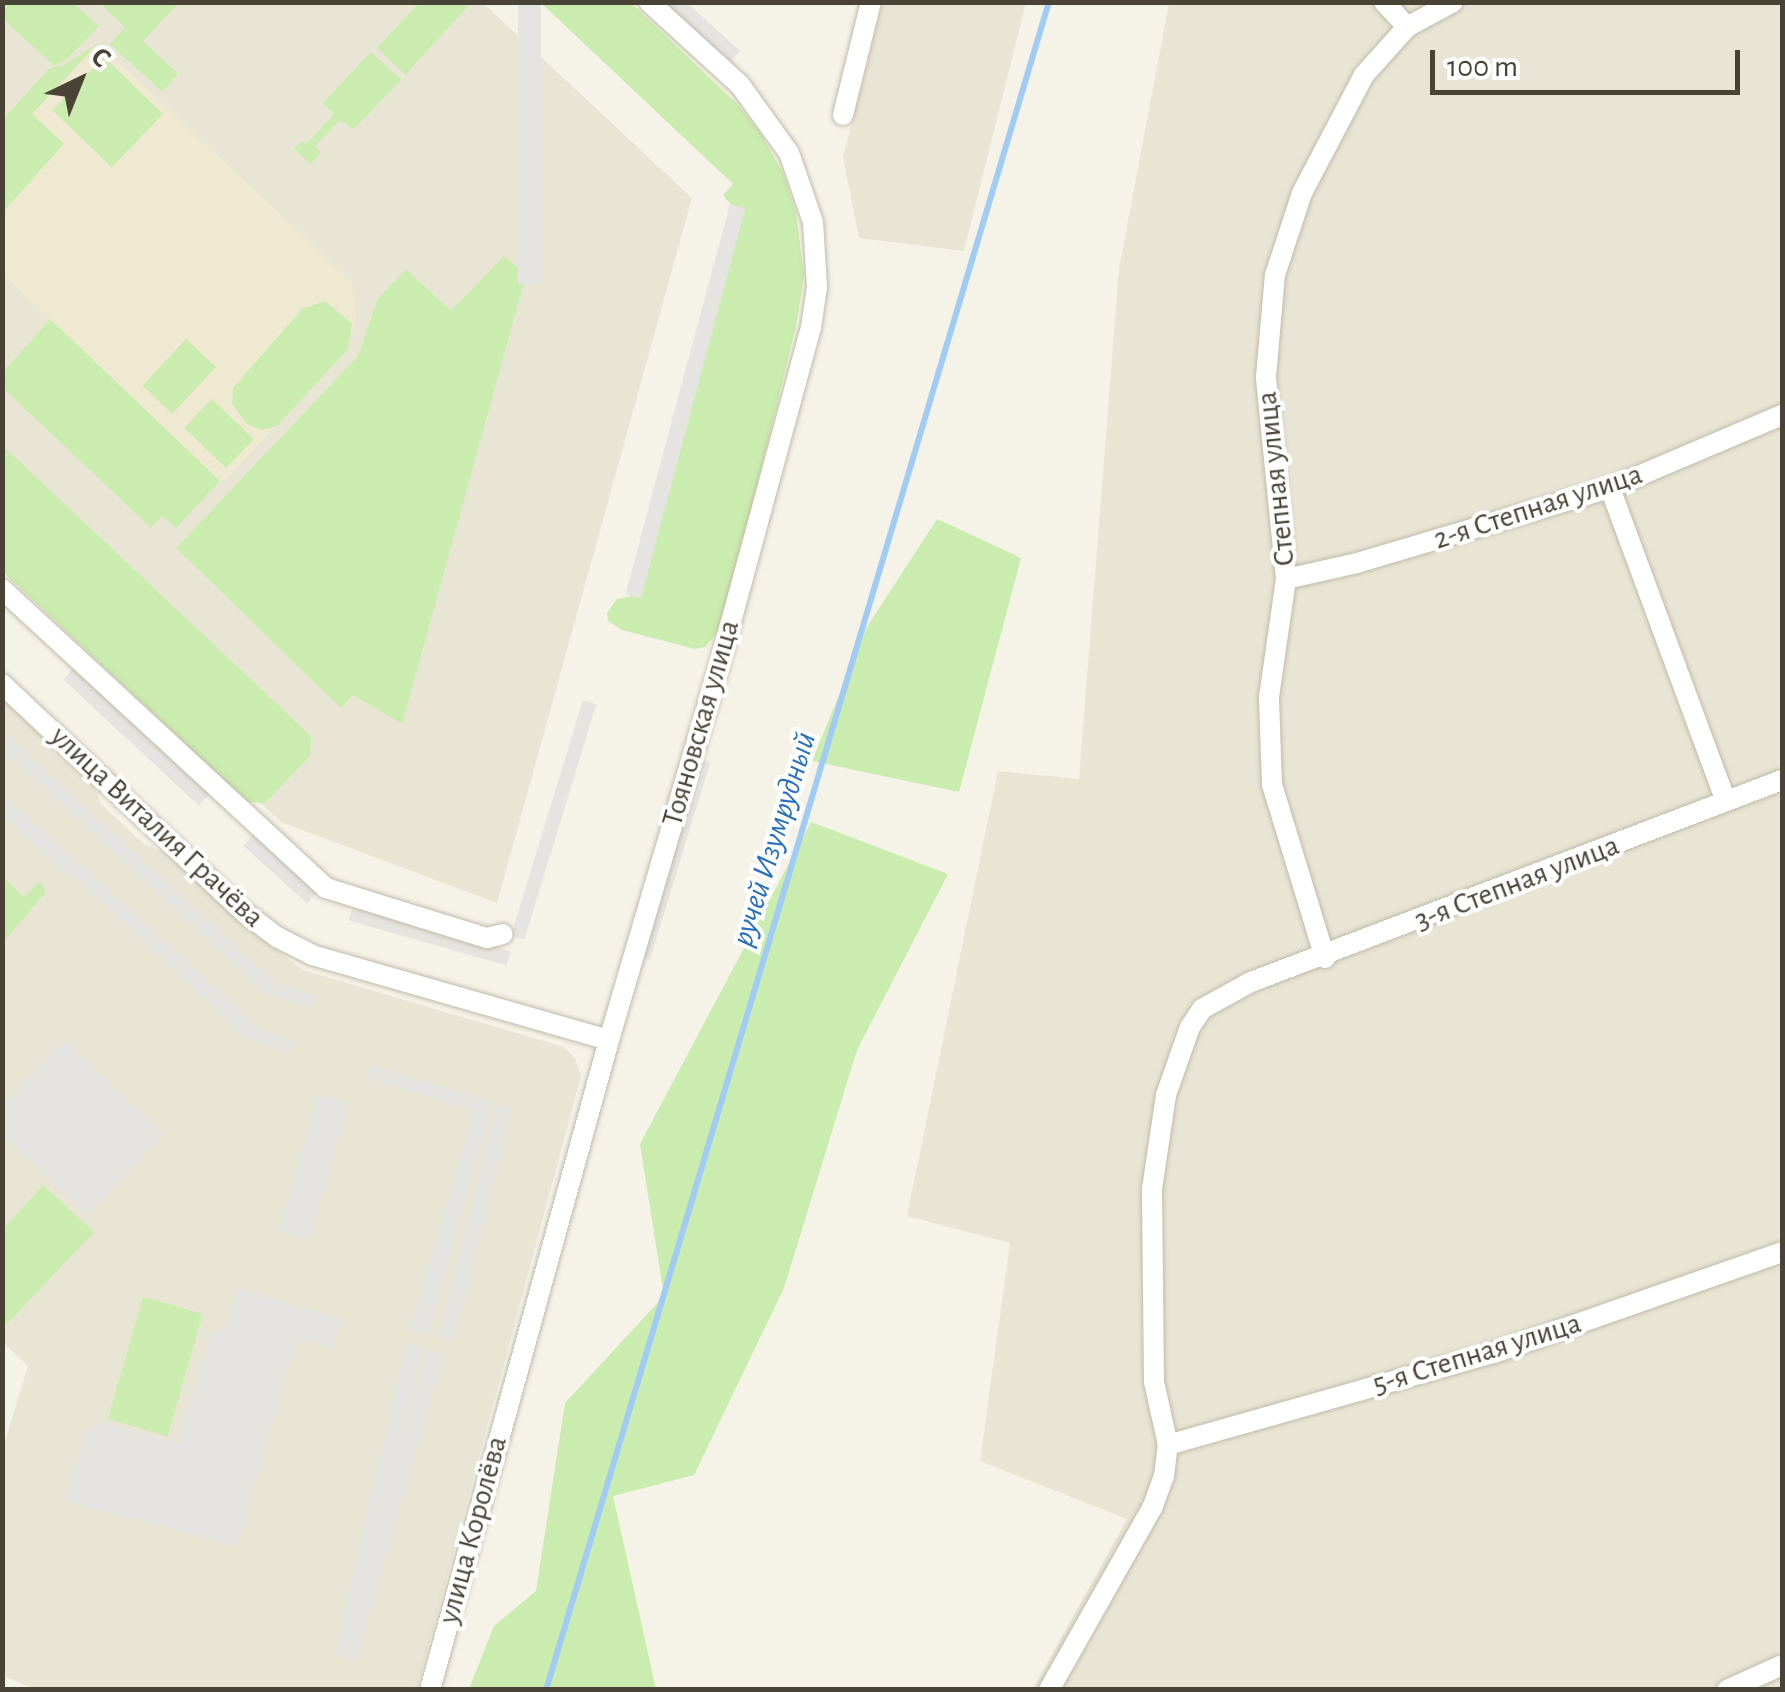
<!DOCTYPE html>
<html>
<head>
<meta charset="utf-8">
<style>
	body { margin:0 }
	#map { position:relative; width:1785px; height:1692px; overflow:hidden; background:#f5f2e8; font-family:"Alegreya Sans",sans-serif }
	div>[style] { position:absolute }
	.residential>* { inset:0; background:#e9e5d5 }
	.education>* { inset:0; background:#efe9d1 }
	.green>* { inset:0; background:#caecae; transform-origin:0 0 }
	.parking>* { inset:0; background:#e6e4e0; transform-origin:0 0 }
	.stream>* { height:6px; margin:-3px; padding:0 3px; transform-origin:3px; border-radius:3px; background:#a0cbf5 }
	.roads { filter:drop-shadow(0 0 2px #c1bba9) drop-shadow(0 0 2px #c1bba9) }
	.minor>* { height:20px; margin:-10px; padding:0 10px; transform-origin:10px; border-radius:10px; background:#fff }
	span { translate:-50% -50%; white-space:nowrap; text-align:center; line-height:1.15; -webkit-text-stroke:8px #fff; paint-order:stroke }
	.street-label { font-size:30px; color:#494336 }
	.water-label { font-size:32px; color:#2770bd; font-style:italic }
	.frame { position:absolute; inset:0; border:5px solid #494336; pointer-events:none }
	.north { position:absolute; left:30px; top:30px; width:100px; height:100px; -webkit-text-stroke:8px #fff; paint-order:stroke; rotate:43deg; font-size:28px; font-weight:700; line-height:40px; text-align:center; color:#494336 }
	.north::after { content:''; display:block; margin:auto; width:35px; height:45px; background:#494336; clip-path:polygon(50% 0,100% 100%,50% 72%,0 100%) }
	.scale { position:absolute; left:1430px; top:50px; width:310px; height:45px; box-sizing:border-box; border:5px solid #494336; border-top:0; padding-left:12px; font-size:30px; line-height:35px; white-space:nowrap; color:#494336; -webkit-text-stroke:8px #fff; paint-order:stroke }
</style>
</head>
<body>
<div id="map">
	<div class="residential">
		<i style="clip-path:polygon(883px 2px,1026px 3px,964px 251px,859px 238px,843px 157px)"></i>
		<i style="clip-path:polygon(2px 3px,483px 3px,692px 198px,497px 903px,281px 822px,3px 562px)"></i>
		<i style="clip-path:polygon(1169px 3px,1782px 3px,1782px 1689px,1033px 1689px,1127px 1519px,980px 1461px,1010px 1243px,907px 1216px,998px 771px,1079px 779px,1119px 269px)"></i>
		<i style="clip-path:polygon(2px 698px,94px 785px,101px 804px,144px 844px,167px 853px,254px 933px,303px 970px,564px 1047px,576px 1060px,581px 1076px,417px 1689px,37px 1690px,3px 1676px,3px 1448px,28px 1366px,2px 1342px)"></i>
	</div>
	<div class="education">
		<i style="clip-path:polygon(98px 43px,352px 282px,356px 317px,348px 349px,225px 480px,220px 481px,3px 274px,2px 147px)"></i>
	</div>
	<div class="green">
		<i style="clip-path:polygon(2px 3px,73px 3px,99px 26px,64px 62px,53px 65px,3px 19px)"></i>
		<i style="clip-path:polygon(99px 3px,179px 3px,143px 41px,178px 74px,162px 92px,110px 44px,125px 27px)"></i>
		<i style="clip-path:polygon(419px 3px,471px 3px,405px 75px,377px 48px)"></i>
		<i style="clip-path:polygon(541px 3px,631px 3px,738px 105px,759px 131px,783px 173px,796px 213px,804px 276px,796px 326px,723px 626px,705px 647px,695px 649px,622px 630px,608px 621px,607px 613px,617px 599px,632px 596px,745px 209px,730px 204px,723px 195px,733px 184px)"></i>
		<i style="clip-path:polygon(98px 43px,32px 114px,64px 144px,3px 212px,3px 119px,50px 68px,64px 65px)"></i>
		<i style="clip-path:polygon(371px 52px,401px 80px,354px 129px,340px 120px,315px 146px,321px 153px,310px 164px,294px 149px,301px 141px,306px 144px,334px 114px,323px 103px)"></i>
		<i style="left:104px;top:57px;width:82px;height:74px;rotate:44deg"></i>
		<i style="clip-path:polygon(504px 256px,526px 275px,402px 724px,353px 695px,341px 708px,176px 548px,358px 356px,378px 298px,406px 269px,451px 311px)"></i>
		<i style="clip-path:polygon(325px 301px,352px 324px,348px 349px,277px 426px,262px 430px,247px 424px,232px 404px,233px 388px,302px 309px)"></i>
		<i style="clip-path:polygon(50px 319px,220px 481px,176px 528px,162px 516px,151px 528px,3px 388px,3px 372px)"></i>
		<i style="left:186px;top:339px;width:41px;height:64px;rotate:43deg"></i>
		<i style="left:212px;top:399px;width:58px;height:40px;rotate:44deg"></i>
		<i style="clip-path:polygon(2px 445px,311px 736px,310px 756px,265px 803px,247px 802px,3px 572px)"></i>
		<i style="clip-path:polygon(937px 519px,1021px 558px,959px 792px,812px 761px,867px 627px)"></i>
		<i style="clip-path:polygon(811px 822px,948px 874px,857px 1050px,784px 1288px,694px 1475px,613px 1496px,656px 1689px,469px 1689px,494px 1626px,536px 1591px,565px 1403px,664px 1296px,640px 1144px)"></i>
		<i style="clip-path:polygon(2px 876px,24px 897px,40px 881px,46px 892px,3px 943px)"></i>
		<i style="clip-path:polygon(43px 1185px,94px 1232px,6px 1325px,2px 1321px,3px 1229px)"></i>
		<i style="left:143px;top:1297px;width:62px;height:127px;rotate:16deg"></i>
	</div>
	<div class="parking">
		<i style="left:518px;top:3px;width:23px;height:281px"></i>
		<i style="clip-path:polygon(662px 3px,687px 3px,740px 51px,728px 64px)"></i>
		<i style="left:730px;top:204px;width:16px;height:404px;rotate:15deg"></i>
		<i style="left:75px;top:667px;width:185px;height:17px;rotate:43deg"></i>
		<i style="left:583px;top:700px;width:14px;height:246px;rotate:17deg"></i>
		<i style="clip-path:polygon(2px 731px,273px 981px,317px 996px,313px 1008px,264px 992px,3px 749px)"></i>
		<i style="left:697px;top:758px;width:14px;height:207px;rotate:17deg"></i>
		<i style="clip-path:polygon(3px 795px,261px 1029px,293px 1040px,289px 1053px,244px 1036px,78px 879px,59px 868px,3px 815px)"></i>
		<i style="left:254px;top:834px;width:86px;height:16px;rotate:42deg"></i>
		<i style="left:353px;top:906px;width:164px;height:15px;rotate:16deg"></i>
		<i style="clip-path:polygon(64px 1041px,163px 1134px,88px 1215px,3px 1135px,3px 1106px)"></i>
		<i style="clip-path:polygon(370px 1065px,494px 1102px,427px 1334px,410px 1329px,474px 1111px,366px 1078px)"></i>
		<i style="left:318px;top:1094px;width:32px;height:142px;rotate:16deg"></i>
		<i style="left:497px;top:1104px;width:16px;height:239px;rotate:14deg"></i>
		<i style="clip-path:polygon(238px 1288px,341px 1319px,334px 1349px,308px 1341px,295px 1345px,237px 1546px,65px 1501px,85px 1435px,103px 1422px,178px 1443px,211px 1332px,226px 1329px)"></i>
		<i style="left:406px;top:1344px;width:17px;height:318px;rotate:13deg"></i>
		<i style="left:427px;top:1349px;width:18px;height:318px;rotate:16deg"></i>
	</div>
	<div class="stream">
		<i style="left:546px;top:1690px;width:1761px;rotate:-73.41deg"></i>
	</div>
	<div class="roads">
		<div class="minor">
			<i style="left:1384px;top:2px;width:34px;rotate:47deg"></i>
			<i style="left:843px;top:115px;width:116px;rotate:-76.1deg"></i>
			<i style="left:1610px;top:488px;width:334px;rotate:69.7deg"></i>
			<i style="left:1286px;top:579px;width:73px;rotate:-12.7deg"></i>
			<i style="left:1357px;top:563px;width:264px;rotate:-16.5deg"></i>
			<i style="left:1610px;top:488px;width:187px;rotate:-23deg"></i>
			<i style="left:2px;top:589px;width:441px;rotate:42.7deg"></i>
			<i style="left:326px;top:888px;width:169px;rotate:17.3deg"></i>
			<i style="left:487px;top:938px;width:16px;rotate:-14deg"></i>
			<i style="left:2px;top:684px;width:334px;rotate:43.3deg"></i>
			<i style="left:245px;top:913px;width:40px;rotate:37deg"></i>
			<i style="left:277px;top:937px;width:39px;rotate:27deg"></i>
			<i style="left:312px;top:955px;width:309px;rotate:16deg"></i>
			<i style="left:1325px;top:958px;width:181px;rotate:-107deg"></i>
			<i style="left:1272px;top:785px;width:88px;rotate:-92deg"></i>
			<i style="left:1269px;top:697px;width:119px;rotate:-81.8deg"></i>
			<i style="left:1286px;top:579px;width:203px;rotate:-95.7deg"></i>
			<i style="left:1266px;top:377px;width:102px;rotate:-85deg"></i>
			<i style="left:1275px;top:275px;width:86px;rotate:-71.8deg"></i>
			<i style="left:1302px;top:193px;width:133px;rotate:-62.3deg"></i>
			<i style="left:1364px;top:75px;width:64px;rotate:-48.1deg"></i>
			<i style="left:1407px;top:27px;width:52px;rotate:-28.5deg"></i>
			<i style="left:1168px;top:1445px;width:339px;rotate:-15.8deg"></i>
			<i style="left:1494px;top:1353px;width:305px;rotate:-19.3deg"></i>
			<i style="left:430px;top:1690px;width:674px;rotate:-74.6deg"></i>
			<i style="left:609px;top:1040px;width:390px;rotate:-73.6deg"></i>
			<i style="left:719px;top:666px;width:350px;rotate:-74.8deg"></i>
			<i style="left:811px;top:328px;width:41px;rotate:-81.7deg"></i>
			<i style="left:817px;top:287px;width:65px;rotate:-93.5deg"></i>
			<i style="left:813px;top:222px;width:73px;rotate:-109.2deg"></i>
			<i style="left:789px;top:153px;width:84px;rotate:-125.8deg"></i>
			<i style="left:740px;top:85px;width:123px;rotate:-137.6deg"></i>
			<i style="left:1049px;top:1690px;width:211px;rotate:-60.5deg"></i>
			<i style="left:1153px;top:1506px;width:32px;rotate:-70deg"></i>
			<i style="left:1164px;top:1476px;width:31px;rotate:-83deg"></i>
			<i style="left:1168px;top:1445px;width:65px;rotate:-102.5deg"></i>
			<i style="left:1154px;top:1382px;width:193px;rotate:-90.6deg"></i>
			<i style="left:1152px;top:1189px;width:95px;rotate:-81.5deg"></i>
			<i style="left:1166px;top:1095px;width:72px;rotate:-70.6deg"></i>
			<i style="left:1190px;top:1027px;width:22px;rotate:-56deg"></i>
			<i style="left:1202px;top:1009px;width:56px;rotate:-28.9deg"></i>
			<i style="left:1251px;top:982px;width:568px;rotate:-20.83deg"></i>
			<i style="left:1727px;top:1690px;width:60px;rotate:-24.4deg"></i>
		</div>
	</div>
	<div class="street-label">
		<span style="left:1276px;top:479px;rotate:-96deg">Степная улица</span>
		<span style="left:1538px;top:507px;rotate:-18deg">2-я Степная улица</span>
		<span style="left:701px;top:723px;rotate:-74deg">Тояновская улица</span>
		<span style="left:157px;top:827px;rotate:43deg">улица Виталия Грачёва</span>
		<span style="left:1517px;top:883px;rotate:-21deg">3-я Степная улица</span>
		<span style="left:1477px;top:1354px;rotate:-17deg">5-я Степная улица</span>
		<span style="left:473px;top:1530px;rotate:-75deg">улица Королёва</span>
	</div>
	<div class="water-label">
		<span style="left:774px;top:839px;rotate:-73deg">ручей Изумрудный</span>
	</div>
	<div class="frame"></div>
	<div class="north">С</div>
	<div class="scale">100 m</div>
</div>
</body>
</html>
